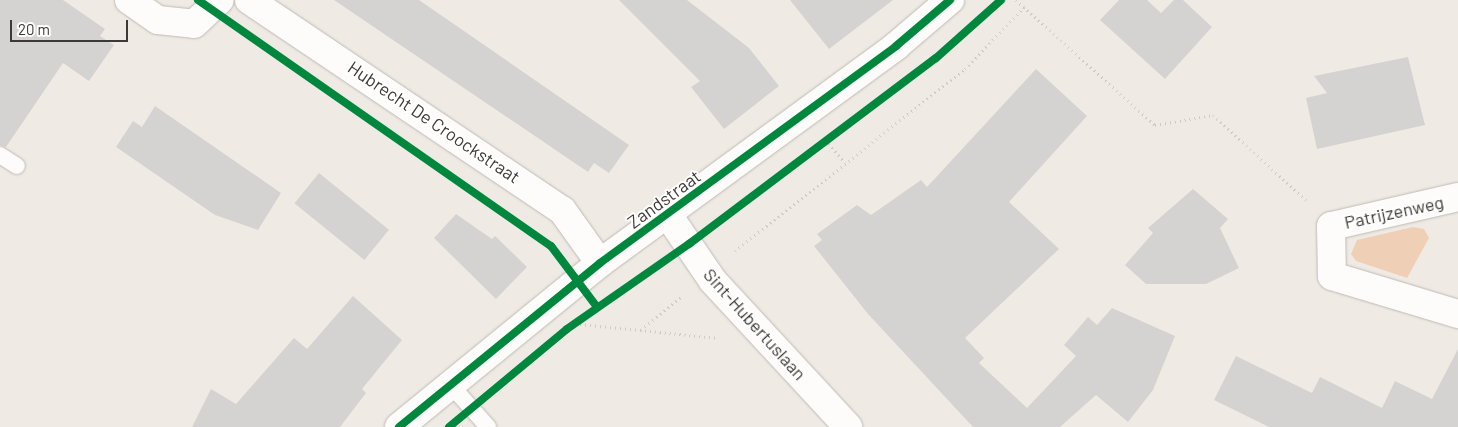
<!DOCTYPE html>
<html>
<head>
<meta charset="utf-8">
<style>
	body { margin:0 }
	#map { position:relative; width:1458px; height:427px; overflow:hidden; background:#f0eae4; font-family:Barlow,sans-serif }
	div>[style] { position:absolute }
	.green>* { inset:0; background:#efd0b6 }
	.building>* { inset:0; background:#d5d3d1; transform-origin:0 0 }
	.path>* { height:3px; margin-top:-1.5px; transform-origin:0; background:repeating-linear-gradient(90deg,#cecac8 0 1px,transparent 0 5px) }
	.roads { filter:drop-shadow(0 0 1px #bebab5) drop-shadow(0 0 1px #bebab5) }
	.service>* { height:16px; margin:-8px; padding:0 8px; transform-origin:8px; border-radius:8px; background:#fdfcfb }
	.minor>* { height:28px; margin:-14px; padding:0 14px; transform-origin:14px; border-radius:14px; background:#fdfcfb }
	.cycleway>* { height:8px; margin:-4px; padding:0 4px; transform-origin:4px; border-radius:4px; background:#00873e }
	span { translate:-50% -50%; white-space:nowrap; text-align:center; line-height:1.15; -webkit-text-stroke:4px #fff; paint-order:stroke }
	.street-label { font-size:18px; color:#3e3936 }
	.scale { position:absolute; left:10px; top:20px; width:118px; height:22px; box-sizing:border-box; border:2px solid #3e3936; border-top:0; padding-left:6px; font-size:15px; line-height:18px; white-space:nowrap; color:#3e3936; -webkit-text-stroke:4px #fff; paint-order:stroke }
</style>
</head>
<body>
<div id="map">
	<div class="green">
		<i style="clip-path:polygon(1413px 227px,1424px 229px,1429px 238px,1407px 278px,1356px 261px,1351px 254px,1357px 240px)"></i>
	</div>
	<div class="building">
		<i style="clip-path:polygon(0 0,63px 0,105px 29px,100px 36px,114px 45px,89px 81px,63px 63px,6px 147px,0 145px)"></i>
		<i style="clip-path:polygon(334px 0,419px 0,629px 145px,609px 173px,594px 163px,588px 172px)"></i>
		<i style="clip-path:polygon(619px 0,687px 0,749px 48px,779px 86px,724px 129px,691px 87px,700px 81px)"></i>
		<i style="clip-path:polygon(790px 0,893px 0,829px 49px)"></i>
		<i style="clip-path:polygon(1119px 0,1147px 0,1161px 13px,1174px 0,1183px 0,1212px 27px,1165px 79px,1100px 20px)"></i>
		<i style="clip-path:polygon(1408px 57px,1425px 125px,1317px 149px,1306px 98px,1327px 93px,1314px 76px)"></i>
		<i style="clip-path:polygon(1036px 69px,1087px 116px,1009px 202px,1059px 249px,965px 338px,984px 358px,979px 363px,1027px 408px,1076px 356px,1064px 345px,1088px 317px,1097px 325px,1112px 308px,1175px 336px,1153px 390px,1128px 422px,1096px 395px,1060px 427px,973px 427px,868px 314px,814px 246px,822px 240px,817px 234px,857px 205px,871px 215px,921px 180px,927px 187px)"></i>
		<i style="clip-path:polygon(155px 106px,281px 193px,258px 230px,215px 215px,116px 147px,133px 121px,142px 127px)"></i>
		<i style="left:319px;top:173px;width:90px;height:39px;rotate:39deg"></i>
		<i style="clip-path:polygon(1193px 189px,1228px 219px,1220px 228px,1239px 268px,1206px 284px,1146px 284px,1125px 265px,1153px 233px,1148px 228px)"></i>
		<i style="clip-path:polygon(456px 214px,492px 239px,495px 236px,527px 267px,496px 299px,434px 238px)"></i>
		<i style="clip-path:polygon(353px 296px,402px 340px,362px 389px,366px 393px,340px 427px,192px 427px,211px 389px,236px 404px,294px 338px,307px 349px)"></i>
		<i style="clip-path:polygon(1458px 349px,1458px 427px,1269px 427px,1214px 400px,1236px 356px,1312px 393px,1320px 377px,1382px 408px,1395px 381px,1432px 399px)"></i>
	</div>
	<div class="path">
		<i style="left:1016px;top:0;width:187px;rotate:42deg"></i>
		<i style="left:1155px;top:125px;width:59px;rotate:-9.8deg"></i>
		<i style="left:1213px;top:115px;width:129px;rotate:42.5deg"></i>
		<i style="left:825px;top:140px;width:30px;rotate:48deg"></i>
		<i style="left:735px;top:251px;width:293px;rotate:-38.4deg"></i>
		<i style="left:965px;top:69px;width:86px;rotate:-46.4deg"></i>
		<i style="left:580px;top:324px;width:139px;rotate:5.8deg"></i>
		<i style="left:641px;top:330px;width:53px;rotate:-39.7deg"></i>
	</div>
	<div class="roads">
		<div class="service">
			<i style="left:0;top:155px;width:20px;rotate:33deg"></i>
			<i style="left:449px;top:383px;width:59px;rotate:48.4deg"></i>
		</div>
		<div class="minor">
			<i style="left:129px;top:0;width:35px;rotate:35deg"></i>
			<i style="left:158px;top:20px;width:36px;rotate:6deg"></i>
			<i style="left:194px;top:24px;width:35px;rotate:-43deg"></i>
			<i style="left:249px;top:0;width:377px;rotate:33.9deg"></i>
			<i style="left:562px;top:210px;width:65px;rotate:54.4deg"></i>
			<i style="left:1458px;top:197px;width:130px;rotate:167.1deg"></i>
			<i style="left:1331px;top:226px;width:50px;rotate:88.9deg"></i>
			<i style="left:1332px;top:276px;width:132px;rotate:16.8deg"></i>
			<i style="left:668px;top:215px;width:80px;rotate:55.7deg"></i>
			<i style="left:713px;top:281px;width:199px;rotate:47.2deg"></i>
			<i style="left:399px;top:427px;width:259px;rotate:-39.2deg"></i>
			<i style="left:600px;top:263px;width:367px;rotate:-36.2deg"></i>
			<i style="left:896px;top:46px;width:71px;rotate:-40.4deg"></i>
		</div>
	</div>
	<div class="cycleway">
		<i style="left:198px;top:0;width:430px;rotate:34.9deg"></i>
		<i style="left:551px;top:246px;width:76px;rotate:53deg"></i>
		<i style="left:399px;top:427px;width:259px;rotate:-39.2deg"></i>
		<i style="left:600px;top:263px;width:367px;rotate:-36.2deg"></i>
		<i style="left:896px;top:46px;width:71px;rotate:-40.4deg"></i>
		<i style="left:449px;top:427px;width:153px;rotate:-39.7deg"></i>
		<i style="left:567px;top:329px;width:149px;rotate:-34.9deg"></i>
		<i style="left:689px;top:244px;width:309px;rotate:-37deg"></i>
		<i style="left:936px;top:58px;width:87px;rotate:-41.7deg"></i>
	</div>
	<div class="street-label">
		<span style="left:434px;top:122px;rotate:34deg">Hubrecht De Croockstraat</span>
		<span style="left:664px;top:199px;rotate:-36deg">Zandstraat</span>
		<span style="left:1394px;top:212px;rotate:-12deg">Patrijzenweg</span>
		<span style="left:755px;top:324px;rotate:48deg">Sint-Hubertuslaan</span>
	</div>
	<div class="scale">20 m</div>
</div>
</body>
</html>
